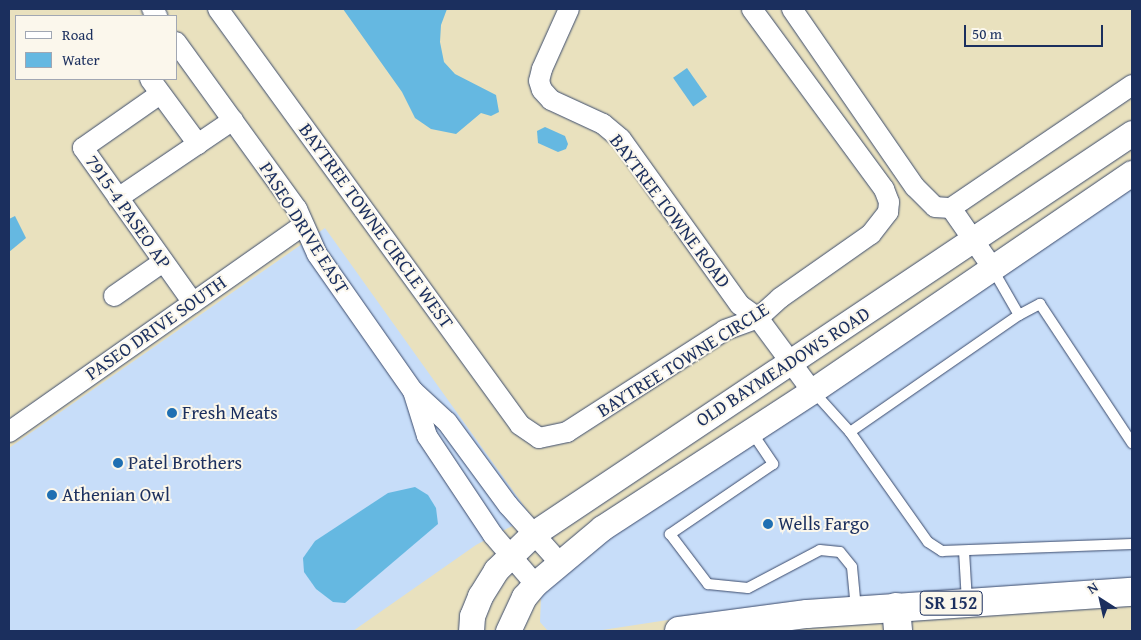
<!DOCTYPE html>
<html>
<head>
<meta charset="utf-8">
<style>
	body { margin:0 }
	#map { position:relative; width:1141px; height:640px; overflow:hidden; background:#e9e1be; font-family:"Gentium Book Plus",serif }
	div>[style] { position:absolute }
	.built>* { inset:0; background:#c7ddf9 }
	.water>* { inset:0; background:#65b8e1; transform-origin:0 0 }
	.roads { filter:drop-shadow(0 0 1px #3a4a6c) drop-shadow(0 0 1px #3a4a6c) }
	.service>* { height:10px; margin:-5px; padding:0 5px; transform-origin:5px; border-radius:5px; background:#fff }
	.minor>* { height:20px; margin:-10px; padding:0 10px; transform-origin:10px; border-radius:10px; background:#fff }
	.tertiary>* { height:25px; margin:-12.5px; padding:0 12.5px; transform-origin:12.5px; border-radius:12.5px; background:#fff }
	.secondary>* { height:28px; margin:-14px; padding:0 14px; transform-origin:14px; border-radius:14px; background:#fff }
	.primary>* { height:28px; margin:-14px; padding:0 14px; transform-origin:14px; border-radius:14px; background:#fff }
	.dots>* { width:14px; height:14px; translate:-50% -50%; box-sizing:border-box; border:2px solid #fbf7ec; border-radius:50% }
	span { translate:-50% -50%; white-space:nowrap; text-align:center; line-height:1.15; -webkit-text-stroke:4px #fbf7ec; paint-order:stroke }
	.shield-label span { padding:1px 4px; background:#fbf7ec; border:1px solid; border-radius:4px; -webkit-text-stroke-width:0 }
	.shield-label { font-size:18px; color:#1b2f5e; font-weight:700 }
	.street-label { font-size:19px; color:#1b2f5e }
	.poi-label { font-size:19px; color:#1b2f5e }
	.left { translate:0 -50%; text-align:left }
	.frame { position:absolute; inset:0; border:10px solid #1b2f5e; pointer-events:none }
	.legend { position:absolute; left:15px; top:15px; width:162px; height:65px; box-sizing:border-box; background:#fbf7ec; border:1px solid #a1a7b3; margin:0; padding:6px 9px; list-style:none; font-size:15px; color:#1b2f5e }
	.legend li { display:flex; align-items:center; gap:10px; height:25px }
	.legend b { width:25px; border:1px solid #a1a7b3 }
	.north { position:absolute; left:1076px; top:575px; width:50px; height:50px; -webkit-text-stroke:4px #fbf7ec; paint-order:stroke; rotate:325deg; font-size:14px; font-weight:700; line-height:20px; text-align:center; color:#1b2f5e }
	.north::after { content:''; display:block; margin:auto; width:18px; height:22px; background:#1b2f5e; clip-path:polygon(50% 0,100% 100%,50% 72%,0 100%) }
	.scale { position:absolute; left:964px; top:25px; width:139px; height:22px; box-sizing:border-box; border:2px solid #1b2f5e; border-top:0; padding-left:6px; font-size:15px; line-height:18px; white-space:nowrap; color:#1b2f5e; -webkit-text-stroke:4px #fbf7ec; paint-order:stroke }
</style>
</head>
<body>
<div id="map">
	<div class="built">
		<i style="clip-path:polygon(1132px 186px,1132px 581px,746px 608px,596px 631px,548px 631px,540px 622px,541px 597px,570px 564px)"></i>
		<i style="clip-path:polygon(325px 228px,531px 516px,476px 545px,353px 631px,9px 631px,9px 448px)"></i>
	</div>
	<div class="water">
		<i style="clip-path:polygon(343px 9px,447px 9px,441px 25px,440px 42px,444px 62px,455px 74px,496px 95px,499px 112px,491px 116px,481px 113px,456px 134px,431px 129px,415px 118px,402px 92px)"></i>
		<i style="left:687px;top:68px;width:35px;height:17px;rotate:55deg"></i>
		<i style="clip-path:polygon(545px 127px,565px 136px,568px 144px,566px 149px,558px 152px,538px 143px,537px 131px)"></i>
		<i style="clip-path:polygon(15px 216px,26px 238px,9px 252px,9px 219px)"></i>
		<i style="clip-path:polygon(415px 487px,428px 495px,436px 508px,438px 524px,345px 603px,333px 602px,316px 589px,304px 572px,303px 558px,315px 541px,388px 493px)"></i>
	</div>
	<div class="roads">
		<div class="service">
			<i style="left:992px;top:268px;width:54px;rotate:60.1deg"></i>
			<i style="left:813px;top:391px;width:55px;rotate:47.9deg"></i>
			<i style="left:850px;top:432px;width:135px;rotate:54.7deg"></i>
			<i style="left:928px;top:542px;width:17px;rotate:33deg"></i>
			<i style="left:942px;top:551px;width:190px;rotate:-2.1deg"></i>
			<i style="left:751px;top:431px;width:40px;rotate:56deg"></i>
			<i style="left:773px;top:464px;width:125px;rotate:145.8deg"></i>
			<i style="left:670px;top:534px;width:63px;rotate:52.8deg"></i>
			<i style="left:708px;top:584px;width:40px;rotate:5.7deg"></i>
			<i style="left:748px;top:588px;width:81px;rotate:-27.8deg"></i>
			<i style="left:820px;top:550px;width:20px;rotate:6deg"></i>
			<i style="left:840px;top:552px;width:19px;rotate:51deg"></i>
			<i style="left:852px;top:567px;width:42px;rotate:84.6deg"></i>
			<i style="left:850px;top:432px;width:206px;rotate:-34.7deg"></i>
			<i style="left:1019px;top:315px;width:24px;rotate:-28deg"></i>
			<i style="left:1040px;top:304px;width:167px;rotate:56.5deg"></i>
			<i style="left:964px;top:551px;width:50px;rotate:86.6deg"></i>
		</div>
		<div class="minor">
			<i style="left:152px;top:9px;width:9px;rotate:54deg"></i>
			<i style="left:218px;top:9px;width:514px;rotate:54.02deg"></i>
			<i style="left:520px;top:425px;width:23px;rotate:34deg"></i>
			<i style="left:539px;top:438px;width:29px;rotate:-12deg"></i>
			<i style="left:567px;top:432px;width:188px;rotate:-32.8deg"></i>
			<i style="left:725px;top:330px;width:35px;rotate:-20deg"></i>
			<i style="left:758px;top:318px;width:30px;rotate:-42deg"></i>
			<i style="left:780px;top:298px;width:111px;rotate:-35.1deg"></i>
			<i style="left:871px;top:234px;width:28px;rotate:-52deg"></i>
			<i style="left:888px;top:212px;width:10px;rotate:-84deg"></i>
			<i style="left:889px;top:202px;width:14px;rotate:-111deg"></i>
			<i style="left:884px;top:189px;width:223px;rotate:-126.3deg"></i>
			<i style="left:569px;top:9px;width:66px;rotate:114.2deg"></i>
			<i style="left:542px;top:69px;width:12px;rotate:104deg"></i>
			<i style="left:539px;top:81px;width:9px;rotate:72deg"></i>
			<i style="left:542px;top:90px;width:13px;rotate:48deg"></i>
			<i style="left:551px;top:100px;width:57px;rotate:24.8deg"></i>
			<i style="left:603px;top:124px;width:23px;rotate:40deg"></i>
			<i style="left:621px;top:139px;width:204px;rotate:54.4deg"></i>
			<i style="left:740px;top:305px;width:22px;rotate:36deg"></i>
			<i style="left:758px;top:318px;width:91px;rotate:53.5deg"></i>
			<i style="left:792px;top:9px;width:216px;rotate:55.4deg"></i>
			<i style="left:915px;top:187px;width:28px;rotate:45deg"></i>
			<i style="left:935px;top:207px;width:16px;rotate:4deg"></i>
			<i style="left:951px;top:208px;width:72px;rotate:55.2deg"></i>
			<i style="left:176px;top:42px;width:206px;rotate:54.1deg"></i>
			<i style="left:297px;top:209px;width:49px;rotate:66deg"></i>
			<i style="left:317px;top:254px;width:167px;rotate:55deg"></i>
			<i style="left:413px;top:391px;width:46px;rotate:42.4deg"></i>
			<i style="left:447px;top:422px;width:103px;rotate:53.7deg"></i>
			<i style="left:508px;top:505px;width:76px;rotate:48.2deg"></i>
			<i style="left:150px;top:79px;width:81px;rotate:53.6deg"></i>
			<i style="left:160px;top:94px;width:94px;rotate:145deg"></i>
			<i style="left:83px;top:148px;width:190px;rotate:54.6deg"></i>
			<i style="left:118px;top:198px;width:139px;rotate:-34.1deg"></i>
			<i style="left:951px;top:208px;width:219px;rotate:-34.2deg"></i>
			<i style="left:114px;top:296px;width:60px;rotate:-34.8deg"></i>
			<i style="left:413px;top:391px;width:47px;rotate:72.7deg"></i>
			<i style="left:427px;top:436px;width:119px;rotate:56.3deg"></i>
			<i style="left:493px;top:535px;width:65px;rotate:49.4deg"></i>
			<i style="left:9px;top:432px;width:360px;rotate:-35.1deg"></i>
		</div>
		<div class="tertiary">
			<i style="left:471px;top:631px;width:15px;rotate:-86deg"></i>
			<i style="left:472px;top:616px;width:22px;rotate:-68deg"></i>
			<i style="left:480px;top:596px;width:31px;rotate:-58deg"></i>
			<i style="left:496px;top:570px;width:52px;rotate:-44.2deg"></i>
			<i style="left:533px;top:534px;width:721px;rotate:-33.8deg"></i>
			<i style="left:508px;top:631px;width:38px;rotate:-65deg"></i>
			<i style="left:524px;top:597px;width:17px;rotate:-50deg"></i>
			<i style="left:535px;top:584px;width:87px;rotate:-39.9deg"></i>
			<i style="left:602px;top:528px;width:251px;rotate:-33.1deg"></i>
			<i style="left:812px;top:391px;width:387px;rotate:-34.3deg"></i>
		</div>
		<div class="secondary">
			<i style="left:896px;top:607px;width:24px;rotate:85deg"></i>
		</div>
		<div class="primary">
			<i style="left:679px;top:631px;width:129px;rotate:-7.6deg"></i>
			<i style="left:807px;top:614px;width:326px;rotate:-3.9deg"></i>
		</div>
	</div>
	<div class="dots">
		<i style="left:172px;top:413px;background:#1f6fb2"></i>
		<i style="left:118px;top:463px;background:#1f6fb2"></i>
		<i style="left:52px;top:495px;background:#1f6fb2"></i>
		<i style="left:768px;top:524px;background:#1f6fb2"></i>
	</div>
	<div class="shield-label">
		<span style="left:951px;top:603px">SR 152</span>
	</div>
	<div class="street-label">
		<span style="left:670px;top:211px;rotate:53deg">BAYTREE TOWNE ROAD</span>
		<span style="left:128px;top:212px;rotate:55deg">7915-4 PASEO AP</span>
		<span style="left:376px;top:226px;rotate:54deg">BAYTREE TOWNE CIRCLE WEST</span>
		<span style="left:304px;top:228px;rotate:58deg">PASEO DRIVE EAST</span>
		<span style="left:156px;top:328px;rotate:-35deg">PASEO DRIVE SOUTH</span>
		<span style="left:683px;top:360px;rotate:-32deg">BAYTREE TOWNE CIRCLE</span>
		<span style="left:783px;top:367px;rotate:-33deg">OLD BAYMEADOWS ROAD</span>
	</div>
	<div class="poi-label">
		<span class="left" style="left:182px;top:413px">Fresh Meats</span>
		<span class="left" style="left:128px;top:463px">Patel Brothers</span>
		<span class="left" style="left:62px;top:495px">Athenian Owl</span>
		<span class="left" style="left:778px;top:524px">Wells Fargo</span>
	</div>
	<div class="frame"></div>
	<ul class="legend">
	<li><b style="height:6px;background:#fff"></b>Road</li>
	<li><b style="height:14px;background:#65b8e1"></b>Water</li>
	</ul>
	<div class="north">N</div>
	<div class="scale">50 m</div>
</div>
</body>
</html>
